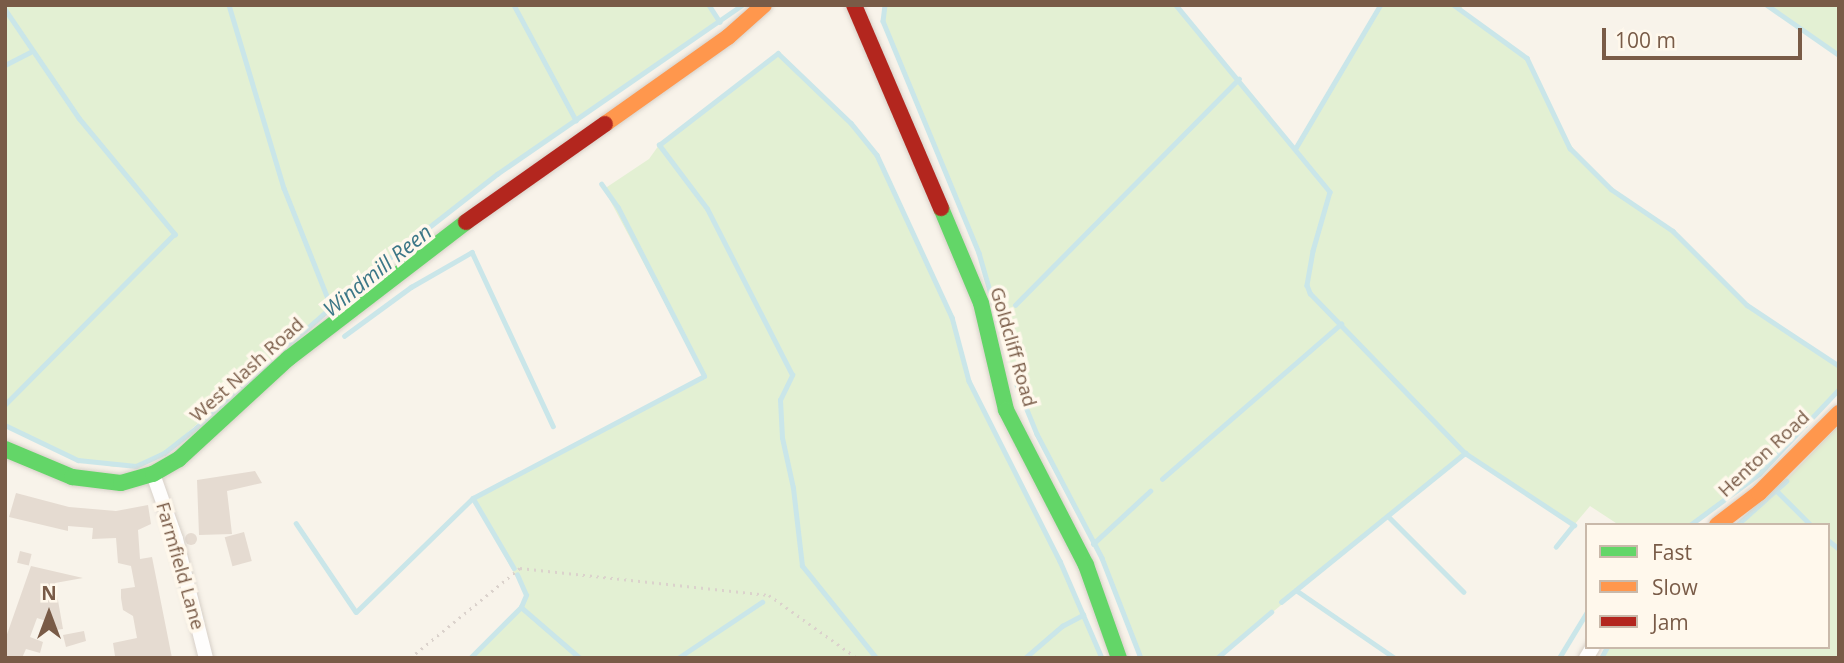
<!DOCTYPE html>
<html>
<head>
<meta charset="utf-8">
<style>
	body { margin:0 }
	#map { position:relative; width:1844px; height:663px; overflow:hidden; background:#f8f3ea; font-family:"Open Sans",sans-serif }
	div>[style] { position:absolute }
	.green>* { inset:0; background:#e3f0d3 }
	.stream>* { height:4.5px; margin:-2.25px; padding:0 2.25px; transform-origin:2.25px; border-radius:2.25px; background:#cae6e9 }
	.building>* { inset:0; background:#e5dbd1; transform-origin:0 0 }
	.round { border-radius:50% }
	.path>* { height:2.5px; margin-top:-1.25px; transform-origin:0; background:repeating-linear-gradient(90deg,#dbd2cc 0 2px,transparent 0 7px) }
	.roads { filter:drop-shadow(0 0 2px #d7d0c8) drop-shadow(0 0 2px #d7d0c8) }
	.street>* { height:14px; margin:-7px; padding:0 7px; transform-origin:7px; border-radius:7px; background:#fefdfc }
	.fast>* { height:16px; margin:-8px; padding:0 8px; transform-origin:8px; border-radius:8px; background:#63d668 }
	.slow>* { height:16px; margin:-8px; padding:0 8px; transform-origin:8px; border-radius:8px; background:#ff974d }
	.jam>* { height:16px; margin:-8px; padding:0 8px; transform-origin:8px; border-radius:8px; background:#b3261e }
	span { translate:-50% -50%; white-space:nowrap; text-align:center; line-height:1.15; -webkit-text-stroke:7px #fff8ec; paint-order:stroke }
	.street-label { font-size:19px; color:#795b47 }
	.water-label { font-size:21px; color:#3c7787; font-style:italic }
	.frame { position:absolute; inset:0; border:7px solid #795b47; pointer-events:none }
	.legend { position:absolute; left:1585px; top:523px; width:245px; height:126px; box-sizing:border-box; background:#fff8ec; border:2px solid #c9b9aa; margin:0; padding:9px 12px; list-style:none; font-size:21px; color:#795b47 }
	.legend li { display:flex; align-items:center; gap:14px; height:35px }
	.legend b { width:35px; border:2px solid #c9b9aa }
	.north { position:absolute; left:14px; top:579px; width:70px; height:70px; -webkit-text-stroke:5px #fff8ec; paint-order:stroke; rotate:0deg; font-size:19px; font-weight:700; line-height:28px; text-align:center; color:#795b47 }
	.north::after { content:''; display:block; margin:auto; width:24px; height:32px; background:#795b47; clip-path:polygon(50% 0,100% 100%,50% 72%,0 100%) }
	.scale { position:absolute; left:1602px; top:28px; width:200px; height:32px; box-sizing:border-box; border:4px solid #795b47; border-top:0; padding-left:9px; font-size:21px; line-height:24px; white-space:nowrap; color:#795b47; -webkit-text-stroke:5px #fff8ec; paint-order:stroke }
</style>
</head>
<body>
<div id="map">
	<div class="green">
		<i style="clip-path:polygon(5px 5px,709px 5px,720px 22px,497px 174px,364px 278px,164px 453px,136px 466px,114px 467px,78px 460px,5px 425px)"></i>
		<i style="clip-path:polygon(885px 5px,1176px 5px,1294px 148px,1380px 5px,1463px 5px,1461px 10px,1527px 58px,1556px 123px,1581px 160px,1611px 189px,1673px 231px,1747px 305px,1839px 366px,1839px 389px,1759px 474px,1690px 525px,1619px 525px,1590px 506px,1574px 525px,1465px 453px,1217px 658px,1141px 658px,1102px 558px,1037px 434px,1017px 385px,979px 253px,883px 21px)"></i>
		<i style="clip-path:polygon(1767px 5px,1839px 5px,1839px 55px)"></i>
		<i style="clip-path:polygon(778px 53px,851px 123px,877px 155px,952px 317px,970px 381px,1060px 561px,1102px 658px,470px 658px,521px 607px,526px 595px,473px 498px,704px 376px,604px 189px,649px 159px,659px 145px)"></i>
		<i style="clip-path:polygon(1839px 425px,1839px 658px,1601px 658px,1607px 647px,1828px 647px,1828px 525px,1737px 525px,1766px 501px)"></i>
	</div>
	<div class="stream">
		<i style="left:229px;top:5px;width:191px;rotate:73.3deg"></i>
		<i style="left:284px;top:188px;width:122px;rotate:68.3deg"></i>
		<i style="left:514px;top:5px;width:131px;rotate:61.7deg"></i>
		<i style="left:709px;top:5px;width:20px;rotate:57deg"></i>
		<i style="left:885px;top:5px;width:16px;rotate:97deg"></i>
		<i style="left:883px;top:21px;width:251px;rotate:67.5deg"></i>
		<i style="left:979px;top:253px;width:82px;rotate:73.8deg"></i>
		<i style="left:1176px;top:5px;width:242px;rotate:50.5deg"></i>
		<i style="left:1330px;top:192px;width:61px;rotate:106.1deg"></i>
		<i style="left:1313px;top:251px;width:35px;rotate:100deg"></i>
		<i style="left:1307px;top:285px;width:9px;rotate:69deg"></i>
		<i style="left:1310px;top:293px;width:223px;rotate:45.9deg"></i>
		<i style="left:1465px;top:453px;width:131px;rotate:33.4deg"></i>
		<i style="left:1574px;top:525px;width:28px;rotate:129deg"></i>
		<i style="left:1454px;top:5px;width:90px;rotate:36deg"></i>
		<i style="left:1527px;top:58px;width:100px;rotate:64.5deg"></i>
		<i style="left:1570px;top:148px;width:58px;rotate:45deg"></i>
		<i style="left:1611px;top:189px;width:75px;rotate:34.1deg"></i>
		<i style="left:1673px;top:231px;width:105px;rotate:45deg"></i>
		<i style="left:1747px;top:305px;width:110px;rotate:33.5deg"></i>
		<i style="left:1767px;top:5px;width:88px;rotate:34.8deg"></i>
		<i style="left:5px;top:9px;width:132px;rotate:55.8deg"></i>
		<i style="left:79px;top:118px;width:151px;rotate:50.4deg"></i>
		<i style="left:175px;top:234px;width:241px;rotate:134.8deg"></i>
		<i style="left:5px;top:65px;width:28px;rotate:-27deg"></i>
		<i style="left:1295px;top:149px;width:167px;rotate:-59.4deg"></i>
		<i style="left:1015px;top:305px;width:318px;rotate:-45.3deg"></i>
		<i style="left:344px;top:336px;width:83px;rotate:-36.2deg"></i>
		<i style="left:411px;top:287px;width:70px;rotate:-29.8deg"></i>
		<i style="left:472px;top:252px;width:192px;rotate:65deg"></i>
		<i style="left:284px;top:349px;width:107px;rotate:-41.6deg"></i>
		<i style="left:364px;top:278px;width:169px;rotate:-38deg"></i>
		<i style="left:497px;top:174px;width:298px;rotate:-34.6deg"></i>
		<i style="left:1017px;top:385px;width:53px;rotate:67.8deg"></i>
		<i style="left:1037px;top:434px;width:140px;rotate:62.3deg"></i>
		<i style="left:1102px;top:558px;width:107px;rotate:68.7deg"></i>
		<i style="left:5px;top:425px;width:81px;rotate:25.6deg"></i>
		<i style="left:78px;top:460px;width:58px;rotate:5.9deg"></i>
		<i style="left:136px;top:466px;width:31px;rotate:-25deg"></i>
		<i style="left:164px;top:453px;width:41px;rotate:-38deg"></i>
		<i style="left:196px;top:428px;width:99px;rotate:-41.7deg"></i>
		<i style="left:1162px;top:479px;width:237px;rotate:-40.9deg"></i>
		<i style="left:1777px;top:491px;width:48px;rotate:45deg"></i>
		<i style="left:473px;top:498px;width:81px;rotate:59.6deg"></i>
		<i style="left:1388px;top:516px;width:107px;rotate:45deg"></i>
		<i style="left:296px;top:523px;width:107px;rotate:56deg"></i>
		<i style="left:356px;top:612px;width:163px;rotate:-44.3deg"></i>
		<i style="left:473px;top:498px;width:261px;rotate:-27.8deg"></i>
		<i style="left:704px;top:376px;width:189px;rotate:-117.1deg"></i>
		<i style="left:618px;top:208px;width:29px;rotate:-125deg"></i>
		<i style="left:1690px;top:525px;width:86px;rotate:-36.5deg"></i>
		<i style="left:1759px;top:474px;width:117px;rotate:-46.7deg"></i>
		<i style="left:1737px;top:525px;width:66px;rotate:-41.9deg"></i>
		<i style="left:1828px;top:540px;width:14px;rotate:39deg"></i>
		<i style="left:1093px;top:544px;width:78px;rotate:-42.9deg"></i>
		<i style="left:1296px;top:590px;width:120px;rotate:34.5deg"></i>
		<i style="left:1281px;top:602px;width:237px;rotate:-39deg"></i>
		<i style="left:521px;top:607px;width:78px;rotate:40.8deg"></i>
		<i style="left:470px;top:658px;width:72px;rotate:-45deg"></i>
		<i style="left:521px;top:607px;width:13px;rotate:-67deg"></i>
		<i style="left:526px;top:595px;width:22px;rotate:-114deg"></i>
		<i style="left:678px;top:658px;width:101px;rotate:-33.7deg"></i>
		<i style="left:876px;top:658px;width:118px;rotate:-128.8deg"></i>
		<i style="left:802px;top:566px;width:79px;rotate:-96.6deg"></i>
		<i style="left:793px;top:488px;width:51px;rotate:-102.4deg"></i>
		<i style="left:782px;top:438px;width:38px;rotate:-93deg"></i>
		<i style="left:780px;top:400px;width:28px;rotate:-64deg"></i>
		<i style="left:792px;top:375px;width:186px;rotate:-117.1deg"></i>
		<i style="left:707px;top:209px;width:80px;rotate:-126.9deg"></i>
		<i style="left:659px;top:145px;width:150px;rotate:-37.7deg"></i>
		<i style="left:778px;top:53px;width:101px;rotate:43.8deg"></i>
		<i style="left:851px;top:123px;width:41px;rotate:50.9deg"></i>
		<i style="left:877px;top:155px;width:179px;rotate:65.2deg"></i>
		<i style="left:952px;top:317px;width:66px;rotate:75.1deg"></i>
		<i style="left:969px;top:381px;width:202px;rotate:63.2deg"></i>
		<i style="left:1060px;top:561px;width:106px;rotate:66.6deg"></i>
		<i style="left:1025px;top:658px;width:49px;rotate:-40.9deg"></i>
		<i style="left:1062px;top:626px;width:24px;rotate:-28deg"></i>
		<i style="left:1217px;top:658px;width:71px;rotate:-40.4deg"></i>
		<i style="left:1559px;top:658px;width:54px;rotate:-58.7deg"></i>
		<i style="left:1601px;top:658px;width:13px;rotate:-61deg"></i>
	</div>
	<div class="building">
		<i style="clip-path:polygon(255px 471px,262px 483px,227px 491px,232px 534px,199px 535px,197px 480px)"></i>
		<i style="clip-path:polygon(16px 493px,69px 507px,116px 511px,148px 505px,151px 524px,138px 530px,140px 559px,152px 557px,172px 658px,115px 656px,113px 643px,137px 638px,133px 616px,123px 610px,121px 598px,121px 589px,135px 587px,131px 566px,118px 563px,116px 538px,92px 539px,93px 528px,68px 526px,68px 531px,9px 517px)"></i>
		<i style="left:244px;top:532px;width:30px;height:20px;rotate:75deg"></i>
		<i class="round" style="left:185px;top:533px;width:12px;height:12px"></i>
		<i style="left:20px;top:551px;width:12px;height:12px;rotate:14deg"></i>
		<i style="clip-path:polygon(31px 566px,83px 578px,55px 583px,63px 629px,56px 630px,51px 615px,49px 622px,37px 618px,30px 637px,43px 642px,40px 653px,26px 649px,22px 658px,5px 658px,5px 640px)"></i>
		<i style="clip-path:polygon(84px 631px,86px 641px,66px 647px,63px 635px)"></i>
	</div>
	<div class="path">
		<i style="left:410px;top:658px;width:142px;rotate:-39.3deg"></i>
		<i style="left:520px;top:568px;width:250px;rotate:6.2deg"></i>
		<i style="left:769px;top:595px;width:108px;rotate:35.6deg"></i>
	</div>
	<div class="roads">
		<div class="street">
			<i style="left:153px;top:474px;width:69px;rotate:70.5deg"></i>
			<i style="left:176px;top:539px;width:123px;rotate:75.9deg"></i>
			<i style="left:1586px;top:658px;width:13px;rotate:-58deg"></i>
		</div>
		<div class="fast">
			<i style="left:941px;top:208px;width:103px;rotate:67.2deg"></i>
			<i style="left:981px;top:303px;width:110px;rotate:76.8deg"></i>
			<i style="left:1006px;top:410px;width:174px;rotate:62.7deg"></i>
			<i style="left:1086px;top:565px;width:99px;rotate:70.5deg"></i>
			<i style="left:5px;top:449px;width:73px;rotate:22.7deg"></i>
			<i style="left:72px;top:477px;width:49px;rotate:7deg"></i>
			<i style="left:121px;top:483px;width:33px;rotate:-16deg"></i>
			<i style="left:153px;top:474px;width:30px;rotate:-30deg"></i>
			<i style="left:179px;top:459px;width:149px;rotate:-42.6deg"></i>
			<i style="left:289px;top:358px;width:223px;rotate:-37.5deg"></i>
		</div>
		<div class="slow">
			<i style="left:605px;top:124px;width:151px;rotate:-35.3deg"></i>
			<i style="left:728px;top:37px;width:48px;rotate:-41.6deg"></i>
			<i style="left:1717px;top:525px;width:53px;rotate:-37.3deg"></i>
			<i style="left:1759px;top:493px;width:113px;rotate:-45deg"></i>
		</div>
		<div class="jam">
			<i style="left:854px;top:5px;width:221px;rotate:66.8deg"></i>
			<i style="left:466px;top:222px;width:170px;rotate:-35.2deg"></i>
		</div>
	</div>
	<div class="street-label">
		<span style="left:1013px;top:347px;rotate:74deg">Goldcliff Road</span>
		<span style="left:247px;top:370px;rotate:-42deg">West Nash Road</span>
		<span style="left:1764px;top:454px;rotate:-43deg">Henton Road</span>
		<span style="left:180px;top:566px;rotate:74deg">Farmfield Lane</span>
	</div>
	<div class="water-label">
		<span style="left:377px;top:270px;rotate:-39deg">Windmill Reen</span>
	</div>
	<div class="frame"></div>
	<ul class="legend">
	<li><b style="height:9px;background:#63d668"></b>Fast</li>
	<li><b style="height:9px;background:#ff974d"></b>Slow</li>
	<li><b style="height:9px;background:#b3261e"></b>Jam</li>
	</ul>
	<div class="north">N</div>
	<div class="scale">100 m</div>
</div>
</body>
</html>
